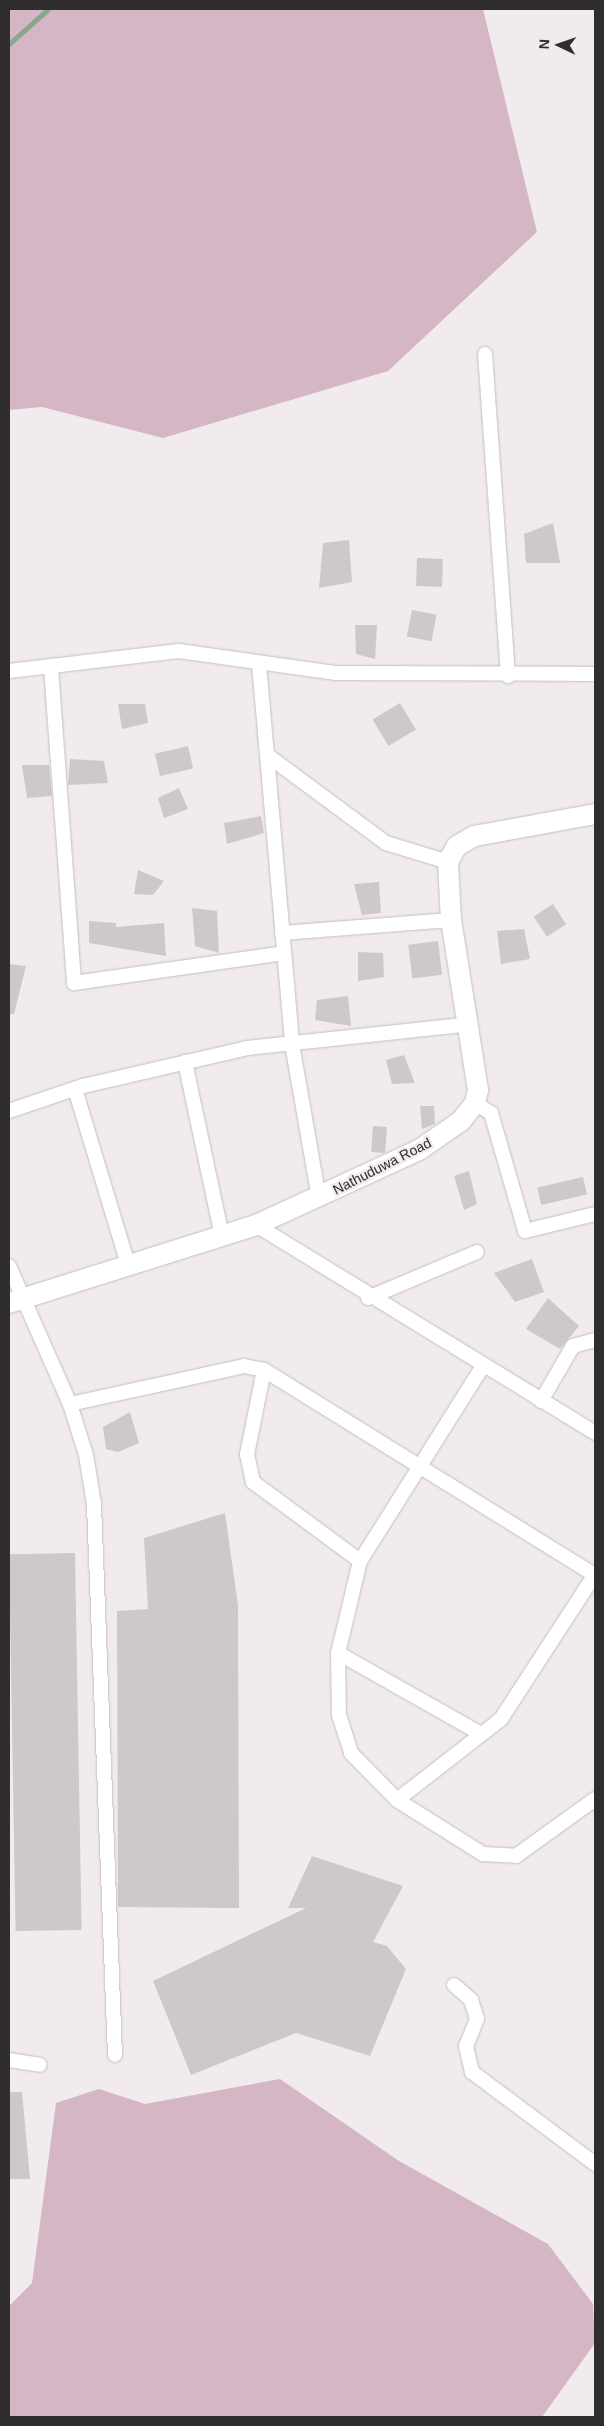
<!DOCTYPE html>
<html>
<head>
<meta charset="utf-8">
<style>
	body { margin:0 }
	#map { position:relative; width:604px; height:2426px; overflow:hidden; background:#f1ebee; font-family:Arial,sans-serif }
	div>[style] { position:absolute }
	.green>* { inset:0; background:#d5b6c4 }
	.stream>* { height:5px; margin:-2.5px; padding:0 2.5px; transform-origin:2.5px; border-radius:2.5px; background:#89a78b }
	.building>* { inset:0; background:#cec8ca; transform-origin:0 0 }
	.roads { filter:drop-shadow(0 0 1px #c5bfc1) drop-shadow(0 0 1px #c5bfc1) }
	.street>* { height:14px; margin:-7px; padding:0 7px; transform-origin:7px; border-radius:7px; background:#fff }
	.secondary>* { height:20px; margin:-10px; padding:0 10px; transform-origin:10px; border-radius:10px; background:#fff }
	span { translate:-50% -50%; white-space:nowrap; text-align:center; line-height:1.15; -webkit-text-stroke:4.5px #f1ebee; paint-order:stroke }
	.street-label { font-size:14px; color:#2f2d2e }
	.frame { position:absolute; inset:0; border:10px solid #2f2d2e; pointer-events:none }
	.north { position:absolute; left:534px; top:20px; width:50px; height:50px; -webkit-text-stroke:4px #f1ebee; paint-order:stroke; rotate:273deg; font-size:14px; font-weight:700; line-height:20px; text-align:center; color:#2f2d2e }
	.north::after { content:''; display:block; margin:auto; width:18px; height:22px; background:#2f2d2e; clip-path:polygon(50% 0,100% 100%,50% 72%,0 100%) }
</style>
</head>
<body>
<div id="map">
	<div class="green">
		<i style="clip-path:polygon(9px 9px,483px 9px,537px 232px,388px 371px,163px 438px,42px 407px,9px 410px)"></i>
		<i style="clip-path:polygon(280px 2079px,399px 2161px,548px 2244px,593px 2304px,595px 2343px,542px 2417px,9px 2417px,9px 2306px,32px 2283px,56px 2103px,99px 2089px,145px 2104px)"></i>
	</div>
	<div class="stream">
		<i style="left:9px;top:44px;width:52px;rotate:-41.9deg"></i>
	</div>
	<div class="building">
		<i style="clip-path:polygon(553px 523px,560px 563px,526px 563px,524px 534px)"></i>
		<i style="clip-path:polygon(349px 540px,352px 582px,319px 588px,323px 543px)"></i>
		<i style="left:417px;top:558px;width:26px;height:28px;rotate:2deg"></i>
		<i style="left:412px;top:610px;width:25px;height:27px;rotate:11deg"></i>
		<i style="clip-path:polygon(355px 625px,377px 625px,375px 659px,356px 654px)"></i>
		<i style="left:400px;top:703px;width:31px;height:32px;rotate:59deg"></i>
		<i style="clip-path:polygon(118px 704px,145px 704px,148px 723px,122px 729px)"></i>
		<i style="left:188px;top:746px;width:23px;height:34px;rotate:77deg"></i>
		<i style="clip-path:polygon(70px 759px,104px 761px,108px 783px,68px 785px)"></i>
		<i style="clip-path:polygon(22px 765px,49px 765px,52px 796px,27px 798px)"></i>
		<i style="clip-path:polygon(179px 788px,188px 809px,164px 818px,158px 798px)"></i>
		<i style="clip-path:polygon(261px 816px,264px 833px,227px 844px,224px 823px)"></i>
		<i style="clip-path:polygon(138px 870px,164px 881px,153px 895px,134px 894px)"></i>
		<i style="clip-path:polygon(379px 882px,381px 913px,362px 915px,354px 884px)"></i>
		<i style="left:553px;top:904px;width:24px;height:23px;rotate:57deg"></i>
		<i style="clip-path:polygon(192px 908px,217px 911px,219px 953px,195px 946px)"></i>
		<i style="clip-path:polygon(89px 921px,116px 923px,116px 927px,164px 923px,166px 956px,89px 943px)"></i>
		<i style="clip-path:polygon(524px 929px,530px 959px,501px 964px,497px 931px)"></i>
		<i style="left:438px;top:941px;width:34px;height:30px;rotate:83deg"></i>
		<i style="clip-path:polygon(358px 952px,383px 953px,384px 977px,358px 981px)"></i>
		<i style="clip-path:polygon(9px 964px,26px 966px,14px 1014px,9px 1014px)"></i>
		<i style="clip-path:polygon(348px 996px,351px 1026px,315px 1020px,317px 1000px)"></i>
		<i style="clip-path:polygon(404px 1055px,415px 1083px,392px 1084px,386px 1060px)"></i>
		<i style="clip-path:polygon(420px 1106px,434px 1106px,435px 1124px,422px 1129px)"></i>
		<i style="left:373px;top:1126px;width:14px;height:26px;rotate:4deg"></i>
		<i style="clip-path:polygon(469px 1171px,477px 1204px,464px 1210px,454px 1176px)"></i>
		<i style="left:583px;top:1177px;width:18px;height:47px;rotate:77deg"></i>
		<i style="clip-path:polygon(532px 1259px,544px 1292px,515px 1302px,494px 1273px)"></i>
		<i style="clip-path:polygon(548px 1298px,579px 1326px,560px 1349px,526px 1329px)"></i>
		<i style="clip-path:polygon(130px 1412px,139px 1443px,118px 1452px,106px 1449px,103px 1427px)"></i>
		<i style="clip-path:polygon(225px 1513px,238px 1605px,239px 1908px,118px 1907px,117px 1611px,148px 1609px,144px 1538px)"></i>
		<i style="left:75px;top:1553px;width:377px;height:66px;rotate:89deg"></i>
		<i style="clip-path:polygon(312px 1856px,403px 1886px,373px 1942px,387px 1946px,406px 1969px,370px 2056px,296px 2033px,191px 2075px,153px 1981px,306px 1908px,288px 1908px)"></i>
		<i style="clip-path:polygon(9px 2092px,22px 2092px,30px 2179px,9px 2179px)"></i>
	</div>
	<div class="roads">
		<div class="street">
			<i style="left:485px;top:354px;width:323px;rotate:85.9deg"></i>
			<i style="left:259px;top:664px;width:381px;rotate:85deg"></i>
			<i style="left:292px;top:1044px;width:156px;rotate:80.1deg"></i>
			<i style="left:51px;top:668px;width:316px;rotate:85.8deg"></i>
			<i style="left:74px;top:983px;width:212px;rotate:-8.1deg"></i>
			<i style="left:9px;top:671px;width:171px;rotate:-6.7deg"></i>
			<i style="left:179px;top:651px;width:159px;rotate:8deg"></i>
			<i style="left:336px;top:673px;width:259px;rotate:0.2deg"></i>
			<i style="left:267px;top:755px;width:148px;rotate:36.5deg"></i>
			<i style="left:386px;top:843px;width:65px;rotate:17deg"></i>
			<i style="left:282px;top:933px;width:169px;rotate:-4.4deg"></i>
			<i style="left:185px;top:1062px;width:178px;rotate:78deg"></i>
			<i style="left:75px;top:1089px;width:187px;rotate:73.2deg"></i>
			<i style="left:475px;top:1103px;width:19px;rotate:32deg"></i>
			<i style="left:491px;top:1113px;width:123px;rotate:73.9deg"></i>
			<i style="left:525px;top:1231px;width:72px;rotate:-13.7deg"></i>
			<i style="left:9px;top:1111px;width:78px;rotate:-18.7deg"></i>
			<i style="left:83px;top:1086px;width:168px;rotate:-13deg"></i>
			<i style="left:247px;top:1048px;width:224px;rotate:-6.1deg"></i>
			<i style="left:256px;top:1225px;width:398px;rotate:31.5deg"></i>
			<i style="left:9px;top:1266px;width:151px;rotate:66.2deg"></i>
			<i style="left:70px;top:1404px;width:53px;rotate:72.6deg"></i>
			<i style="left:86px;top:1455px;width:50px;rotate:80.7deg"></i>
			<i style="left:94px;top:1504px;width:551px;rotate:87.82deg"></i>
			<i style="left:368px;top:1298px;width:118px;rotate:-22.9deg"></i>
			<i style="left:483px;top:1366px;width:231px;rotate:122.2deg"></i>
			<i style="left:360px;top:1561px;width:95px;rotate:103.4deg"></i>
			<i style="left:338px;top:1653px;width:62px;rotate:89.1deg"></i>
			<i style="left:339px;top:1715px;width:40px;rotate:72deg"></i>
			<i style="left:351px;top:1753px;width:66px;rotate:45.6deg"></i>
			<i style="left:397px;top:1800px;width:102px;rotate:32.1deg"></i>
			<i style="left:483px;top:1854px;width:33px;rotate:3deg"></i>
			<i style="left:516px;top:1856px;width:97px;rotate:-35.8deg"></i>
			<i style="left:264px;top:1370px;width:86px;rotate:101.4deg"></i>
			<i style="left:247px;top:1454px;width:29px;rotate:78deg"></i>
			<i style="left:253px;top:1482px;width:133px;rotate:36.4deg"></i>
			<i style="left:541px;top:1401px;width:64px;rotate:-59.8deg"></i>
			<i style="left:573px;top:1346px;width:23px;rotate:-15deg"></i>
			<i style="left:70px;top:1404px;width:178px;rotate:-12.3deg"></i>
			<i style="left:244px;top:1366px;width:20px;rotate:11deg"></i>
			<i style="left:264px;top:1370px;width:389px;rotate:31.8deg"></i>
			<i style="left:338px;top:1653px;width:164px;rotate:29.5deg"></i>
			<i style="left:397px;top:1800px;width:132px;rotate:-37.9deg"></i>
			<i style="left:501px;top:1719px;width:173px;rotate:-57deg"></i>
			<i style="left:454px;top:1985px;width:23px;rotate:41deg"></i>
			<i style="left:471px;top:2000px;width:20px;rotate:72deg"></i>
			<i style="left:477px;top:2019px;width:29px;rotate:112deg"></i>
			<i style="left:466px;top:2046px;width:27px;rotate:77deg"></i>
			<i style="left:472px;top:2072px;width:154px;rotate:36.8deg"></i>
			<i style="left:9px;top:2060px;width:31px;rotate:9deg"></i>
		</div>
		<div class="secondary">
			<i style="left:9px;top:1303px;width:259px;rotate:-17.5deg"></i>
			<i style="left:256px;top:1225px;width:179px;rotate:-24.7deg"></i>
			<i style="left:419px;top:1150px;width:51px;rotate:-34.6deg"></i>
			<i style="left:461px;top:1121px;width:23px;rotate:-52deg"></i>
			<i style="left:475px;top:1103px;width:13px;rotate:-77deg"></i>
			<i style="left:478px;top:1090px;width:172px;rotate:-99deg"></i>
			<i style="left:451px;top:920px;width:58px;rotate:-93deg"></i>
			<i style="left:448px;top:862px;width:18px;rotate:-61deg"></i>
			<i style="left:457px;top:846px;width:20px;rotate:-30deg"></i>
			<i style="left:474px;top:836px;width:123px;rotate:-10.3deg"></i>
		</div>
	</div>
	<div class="street-label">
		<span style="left:382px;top:1166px;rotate:-27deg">Nathuduwa Road</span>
	</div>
	<div class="frame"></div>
	<div class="north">N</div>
</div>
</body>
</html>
